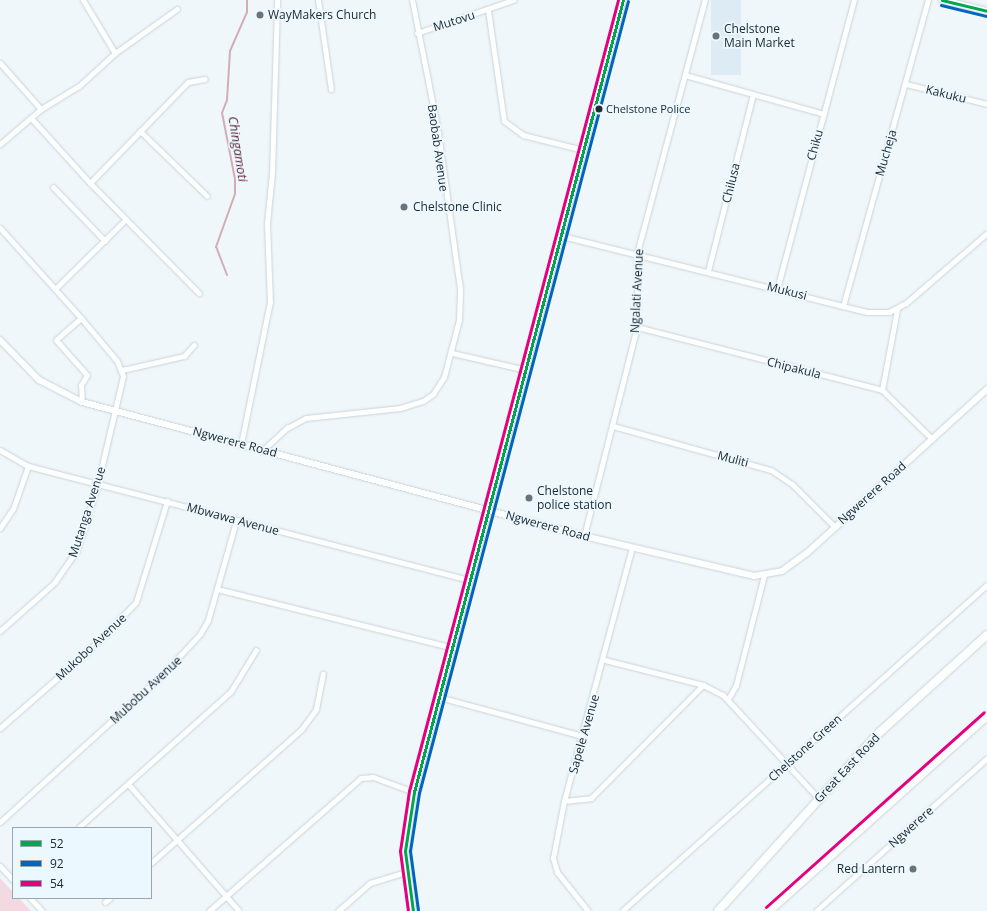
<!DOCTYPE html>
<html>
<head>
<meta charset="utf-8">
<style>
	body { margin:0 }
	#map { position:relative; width:987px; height:911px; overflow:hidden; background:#f0f7fb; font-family:"Open Sans",sans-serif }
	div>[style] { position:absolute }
	.built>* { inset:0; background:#dcebf4; transform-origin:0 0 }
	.green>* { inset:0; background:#f3dae2 }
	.stream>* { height:2px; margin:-1px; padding:0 1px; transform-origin:1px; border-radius:1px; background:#d1aeb6 }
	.roads { filter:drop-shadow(0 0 1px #cad3d7) drop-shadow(0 0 1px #cad3d7) }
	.minor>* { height:5px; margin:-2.5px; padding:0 2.5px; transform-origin:2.5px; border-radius:2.5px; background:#fdfefe }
	.tertiary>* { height:6px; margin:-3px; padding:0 3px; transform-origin:3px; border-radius:3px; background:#fdfefe }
	.primary>* { height:8px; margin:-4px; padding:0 4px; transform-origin:4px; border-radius:4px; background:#fdfefe }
	.bus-1>* { height:3px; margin:-1.5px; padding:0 1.5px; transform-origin:1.5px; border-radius:1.5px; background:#00a651 }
	.bus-2>* { height:3px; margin:-1.5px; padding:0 1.5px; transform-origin:1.5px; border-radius:1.5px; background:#0065bd }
	.bus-3>* { height:3px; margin:-1.5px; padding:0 1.5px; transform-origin:1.5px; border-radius:1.5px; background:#e5007d }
	.dots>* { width:11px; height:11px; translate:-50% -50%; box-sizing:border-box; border:2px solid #ecf8ff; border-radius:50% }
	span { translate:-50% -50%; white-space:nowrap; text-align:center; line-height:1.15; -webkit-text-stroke:3.5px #ecf8ff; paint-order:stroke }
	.bus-label { font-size:11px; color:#202c32 }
	.left { translate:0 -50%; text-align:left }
	.poi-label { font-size:12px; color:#202c32 }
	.right { translate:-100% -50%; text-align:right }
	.street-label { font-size:12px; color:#202c32 }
	.water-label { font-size:13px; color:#612033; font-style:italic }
	.legend { position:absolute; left:12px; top:827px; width:140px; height:72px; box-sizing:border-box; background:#ecf8ff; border:1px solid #9aa6ad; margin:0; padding:5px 7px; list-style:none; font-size:12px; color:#202c32 }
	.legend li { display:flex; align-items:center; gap:8px; height:20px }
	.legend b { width:20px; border:1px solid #9aa6ad }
</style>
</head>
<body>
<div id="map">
	<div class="built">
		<i style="left:711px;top:0;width:30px;height:75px"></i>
	</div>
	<div class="green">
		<i style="clip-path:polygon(0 878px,13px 892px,13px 898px,19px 898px,31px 911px,0 911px)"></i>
	</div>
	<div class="stream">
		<i style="left:227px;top:275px;width:30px;rotate:-111deg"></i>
		<i style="left:216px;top:247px;width:56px;rotate:-70.3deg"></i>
		<i style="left:235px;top:194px;width:15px;rotate:-90deg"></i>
		<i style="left:235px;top:179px;width:67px;rotate:-101.1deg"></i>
		<i style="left:222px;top:113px;width:14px;rotate:-69deg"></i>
		<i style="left:227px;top:100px;width:49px;rotate:-86.5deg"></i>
		<i style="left:230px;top:51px;width:43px;rotate:-66.4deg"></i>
		<i style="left:247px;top:12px;width:12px;rotate:-90deg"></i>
	</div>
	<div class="roads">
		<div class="minor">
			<i style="left:83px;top:0;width:62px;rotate:58.9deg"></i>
			<i style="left:318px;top:0;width:90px;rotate:81.7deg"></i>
			<i style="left:488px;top:10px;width:112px;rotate:81.8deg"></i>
			<i style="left:504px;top:121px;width:24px;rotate:36deg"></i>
			<i style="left:523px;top:135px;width:62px;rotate:14deg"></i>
			<i style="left:417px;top:33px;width:102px;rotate:-19deg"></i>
			<i style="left:0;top:63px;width:62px;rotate:48.3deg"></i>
			<i style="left:41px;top:109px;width:54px;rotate:139.5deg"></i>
			<i style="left:685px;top:75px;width:144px;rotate:15.7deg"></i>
			<i style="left:906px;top:84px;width:83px;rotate:13.9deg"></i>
			<i style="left:41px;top:109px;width:44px;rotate:-31.2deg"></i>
			<i style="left:79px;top:86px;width:49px;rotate:-42.5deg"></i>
			<i style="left:115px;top:53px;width:76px;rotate:-35.4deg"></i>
			<i style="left:31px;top:118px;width:88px;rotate:47.8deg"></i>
			<i style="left:90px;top:183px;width:155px;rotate:45.3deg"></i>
			<i style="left:140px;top:131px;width:93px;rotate:44.1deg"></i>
			<i style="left:90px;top:183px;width:141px;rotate:-45.9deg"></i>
			<i style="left:188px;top:82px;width:17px;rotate:-10deg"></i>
			<i style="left:53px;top:187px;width:75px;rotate:46.1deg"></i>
			<i style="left:0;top:228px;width:121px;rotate:48deg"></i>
			<i style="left:81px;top:318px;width:56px;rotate:50.1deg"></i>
			<i style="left:117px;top:361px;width:16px;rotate:68deg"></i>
			<i style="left:123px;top:376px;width:110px;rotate:103.2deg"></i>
			<i style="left:98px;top:483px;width:70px;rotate:107.4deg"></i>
			<i style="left:77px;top:550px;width:39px;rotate:125deg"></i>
			<i style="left:55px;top:582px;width:74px;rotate:138.3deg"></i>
			<i style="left:562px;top:236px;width:314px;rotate:14deg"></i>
			<i style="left:867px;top:312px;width:22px"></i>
			<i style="left:889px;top:312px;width:19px;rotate:-28deg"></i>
			<i style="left:906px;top:303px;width:107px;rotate:-40.8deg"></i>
			<i style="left:708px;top:271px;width:182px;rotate:-75.7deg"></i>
			<i style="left:56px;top:288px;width:98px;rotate:-44.6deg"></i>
			<i style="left:777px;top:289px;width:299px;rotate:-75.1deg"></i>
			<i style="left:843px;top:306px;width:318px;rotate:-74.5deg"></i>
			<i style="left:81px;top:318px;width:33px;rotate:139deg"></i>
			<i style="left:56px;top:340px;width:47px;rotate:48.5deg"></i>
			<i style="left:87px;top:375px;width:12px;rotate:121deg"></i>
			<i style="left:81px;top:385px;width:17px;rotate:87deg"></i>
			<i style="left:637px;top:327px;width:253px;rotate:14.4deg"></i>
			<i style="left:882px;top:390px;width:70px;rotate:44.4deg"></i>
			<i style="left:452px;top:353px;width:76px;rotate:12.9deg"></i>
			<i style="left:122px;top:370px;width:64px;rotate:-12.7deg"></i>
			<i style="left:184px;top:356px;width:15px;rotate:-48deg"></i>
			<i style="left:882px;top:390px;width:81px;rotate:-79.4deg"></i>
			<i style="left:613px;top:426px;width:164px;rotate:15.6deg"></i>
			<i style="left:771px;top:470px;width:25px;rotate:34deg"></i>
			<i style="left:792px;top:484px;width:61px;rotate:45deg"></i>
			<i style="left:241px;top:444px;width:145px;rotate:-78.5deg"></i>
			<i style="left:270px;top:302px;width:79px;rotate:-92.2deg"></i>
			<i style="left:267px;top:223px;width:50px;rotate:-84.3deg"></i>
			<i style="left:272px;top:173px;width:173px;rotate:-88.3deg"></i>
			<i style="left:0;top:450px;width:32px;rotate:30deg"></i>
			<i style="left:28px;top:466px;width:456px;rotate:14.5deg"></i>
			<i style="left:263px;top:450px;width:33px;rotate:-43deg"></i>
			<i style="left:287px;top:428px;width:21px;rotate:-28deg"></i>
			<i style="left:306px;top:418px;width:95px;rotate:-6.1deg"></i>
			<i style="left:400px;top:408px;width:24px;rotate:-17deg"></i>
			<i style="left:423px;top:401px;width:12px;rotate:-35deg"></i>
			<i style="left:433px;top:394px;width:20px;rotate:-57deg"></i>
			<i style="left:444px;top:377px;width:59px;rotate:-75.3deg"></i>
			<i style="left:459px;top:320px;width:31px;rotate:-88deg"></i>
			<i style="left:460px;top:289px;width:165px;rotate:-98deg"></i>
			<i style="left:437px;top:126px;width:128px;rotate:-101.2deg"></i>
			<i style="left:0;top:528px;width:23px;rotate:-56deg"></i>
			<i style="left:13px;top:509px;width:46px;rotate:-70.8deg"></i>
			<i style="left:584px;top:536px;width:216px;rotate:-75.8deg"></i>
			<i style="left:637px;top:327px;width:74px;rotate:-90deg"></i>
			<i style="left:637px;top:253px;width:262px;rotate:-75deg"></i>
			<i style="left:217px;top:589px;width:243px;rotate:14deg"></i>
			<i style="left:605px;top:660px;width:101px;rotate:14.3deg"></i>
			<i style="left:703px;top:685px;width:22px;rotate:27deg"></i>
			<i style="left:723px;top:695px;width:140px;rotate:47.3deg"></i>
			<i style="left:439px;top:697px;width:149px;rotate:15.2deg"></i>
			<i style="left:728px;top:699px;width:16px;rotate:-60deg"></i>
			<i style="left:736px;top:685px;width:114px;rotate:-75.7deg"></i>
			<i style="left:0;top:728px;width:118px;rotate:-41.2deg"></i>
			<i style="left:89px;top:650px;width:67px;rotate:-45.6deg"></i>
			<i style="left:136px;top:602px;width:106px;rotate:-72.9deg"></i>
			<i style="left:129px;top:785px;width:167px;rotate:48.9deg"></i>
			<i style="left:564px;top:801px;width:27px;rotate:-6deg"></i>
			<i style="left:591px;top:798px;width:159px;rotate:-45.3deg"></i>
			<i style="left:0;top:822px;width:220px;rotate:-42.2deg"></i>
			<i style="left:163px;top:674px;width:54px;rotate:-47.2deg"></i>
			<i style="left:200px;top:634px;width:16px;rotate:-60deg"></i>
			<i style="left:208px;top:620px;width:103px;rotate:-74.2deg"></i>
			<i style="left:78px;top:828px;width:205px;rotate:-41.8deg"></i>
			<i style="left:231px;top:691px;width:48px;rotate:-58.6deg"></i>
			<i style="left:151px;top:863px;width:200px;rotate:-41.6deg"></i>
			<i style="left:301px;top:730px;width:26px;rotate:-54deg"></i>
			<i style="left:316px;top:709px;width:36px;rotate:-79deg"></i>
			<i style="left:0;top:866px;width:19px;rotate:47deg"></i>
			<i style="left:30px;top:898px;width:18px;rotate:47deg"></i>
			<i style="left:105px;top:902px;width:6px;rotate:-39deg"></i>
			<i style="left:209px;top:911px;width:202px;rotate:-41.2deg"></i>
			<i style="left:361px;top:778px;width:12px;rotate:-5deg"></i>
			<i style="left:373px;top:777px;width:44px;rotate:20.1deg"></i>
			<i style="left:338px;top:911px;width:43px;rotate:-41.2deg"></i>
			<i style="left:370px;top:883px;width:38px;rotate:-17deg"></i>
			<i style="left:588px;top:911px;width:50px;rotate:-128.5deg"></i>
			<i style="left:557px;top:872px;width:15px;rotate:-106deg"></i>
			<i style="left:553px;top:858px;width:58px;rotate:-79.1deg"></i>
			<i style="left:564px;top:801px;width:263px;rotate:-75deg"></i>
			<i style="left:622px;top:911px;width:489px;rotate:-41.8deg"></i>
			<i style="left:816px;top:911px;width:229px;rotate:-41.8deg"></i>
		</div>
		<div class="tertiary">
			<i style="left:942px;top:0;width:46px;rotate:13.7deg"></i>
			<i style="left:0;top:340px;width:56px;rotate:45.7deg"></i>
			<i style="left:39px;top:380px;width:48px;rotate:27.1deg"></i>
			<i style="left:82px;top:402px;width:520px;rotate:14.95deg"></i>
			<i style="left:584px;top:536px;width:175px;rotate:13.2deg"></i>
			<i style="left:754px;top:576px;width:28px;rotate:-10deg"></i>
			<i style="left:782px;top:571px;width:31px;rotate:-36deg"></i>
			<i style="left:807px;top:553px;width:244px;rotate:-42.3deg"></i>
			<i style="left:413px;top:911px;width:61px;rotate:-97.6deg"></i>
			<i style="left:405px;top:851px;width:60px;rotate:-81.3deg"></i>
			<i style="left:414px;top:792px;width:819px;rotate:-75.22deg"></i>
		</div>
		<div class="primary">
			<i style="left:718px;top:911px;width:241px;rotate:-47.9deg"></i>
			<i style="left:880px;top:732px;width:144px;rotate:-42.2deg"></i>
			<i style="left:769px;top:911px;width:292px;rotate:-41.8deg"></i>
		</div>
	</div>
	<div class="bus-1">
		<i style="left:942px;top:0;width:46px;rotate:13.7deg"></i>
		<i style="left:413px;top:911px;width:61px;rotate:-97.6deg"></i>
		<i style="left:405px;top:851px;width:60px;rotate:-81.3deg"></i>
		<i style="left:414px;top:792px;width:819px;rotate:-75.22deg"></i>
	</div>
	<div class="bus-2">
		<i style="left:941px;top:5px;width:46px;rotate:13.7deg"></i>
		<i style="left:418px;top:910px;width:60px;rotate:-97.7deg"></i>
		<i style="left:410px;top:851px;width:59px;rotate:-81.2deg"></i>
		<i style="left:419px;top:793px;width:819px;rotate:-75.22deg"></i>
	</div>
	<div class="bus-3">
		<i style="left:766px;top:907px;width:292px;rotate:-41.8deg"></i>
		<i style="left:408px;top:911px;width:61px;rotate:-97.6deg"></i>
		<i style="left:400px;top:851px;width:61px;rotate:-81.5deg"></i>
		<i style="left:409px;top:791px;width:818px;rotate:-75.2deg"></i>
	</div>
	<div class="dots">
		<i style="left:260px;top:15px;background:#697378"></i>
		<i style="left:716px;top:36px;background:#697378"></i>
		<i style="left:599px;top:109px;background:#202c32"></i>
		<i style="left:404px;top:207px;background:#697378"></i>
		<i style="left:529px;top:498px;background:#697378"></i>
		<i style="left:913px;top:869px;background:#697378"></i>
	</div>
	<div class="bus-label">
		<span class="left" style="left:606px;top:109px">Chelstone Police</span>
	</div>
	<div class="poi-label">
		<span class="left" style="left:268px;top:15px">WayMakers Church</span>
		<span class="left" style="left:724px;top:36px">Chelstone<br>Main Market</span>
		<span class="left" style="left:413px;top:207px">Chelstone Clinic</span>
		<span class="left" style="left:537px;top:498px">Chelstone<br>police station</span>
		<span class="right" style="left:905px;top:869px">Red Lantern</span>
	</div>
	<div class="street-label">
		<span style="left:454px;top:21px;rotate:-18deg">Mutovu</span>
		<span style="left:946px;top:94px;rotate:14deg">Kakuku</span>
		<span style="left:815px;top:145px;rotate:-75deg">Chiku</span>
		<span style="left:438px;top:148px;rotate:82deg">Baobab Avenue</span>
		<span style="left:886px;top:153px;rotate:-74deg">Mucheja</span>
		<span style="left:731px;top:183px;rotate:-76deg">Chilusa</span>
		<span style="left:637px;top:291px;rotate:-87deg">Ngalati Avenue</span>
		<span style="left:787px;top:291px;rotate:14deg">Mukusi</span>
		<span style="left:794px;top:368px;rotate:14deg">Chipakula</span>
		<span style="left:235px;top:442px;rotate:15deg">Ngwerere Road</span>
		<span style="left:733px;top:459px;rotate:15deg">Muliti</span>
		<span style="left:872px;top:493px;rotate:-42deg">Ngwerere Road</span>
		<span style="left:87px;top:512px;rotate:-72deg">Mutanga Avenue</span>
		<span style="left:233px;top:519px;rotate:15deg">Mbwawa Avenue</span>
		<span style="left:548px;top:526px;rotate:15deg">Ngwerere Road</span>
		<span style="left:91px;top:647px;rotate:-43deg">Mukobo Avenue</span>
		<span style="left:146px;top:690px;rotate:-43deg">Mubobu Avenue</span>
		<span style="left:584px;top:734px;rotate:-74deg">Sapele Avenue</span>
		<span style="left:805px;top:748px;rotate:-42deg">Chelstone Green</span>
		<span style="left:847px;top:768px;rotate:-47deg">Great East Road</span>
		<span style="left:911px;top:827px;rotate:-42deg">Ngwerere</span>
	</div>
	<div class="water-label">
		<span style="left:238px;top:149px;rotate:81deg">Chingamoti</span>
	</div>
	<ul class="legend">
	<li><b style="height:5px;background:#00a651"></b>52</li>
	<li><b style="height:5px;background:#0065bd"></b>92</li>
	<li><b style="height:5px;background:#e5007d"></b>54</li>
	</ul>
</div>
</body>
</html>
